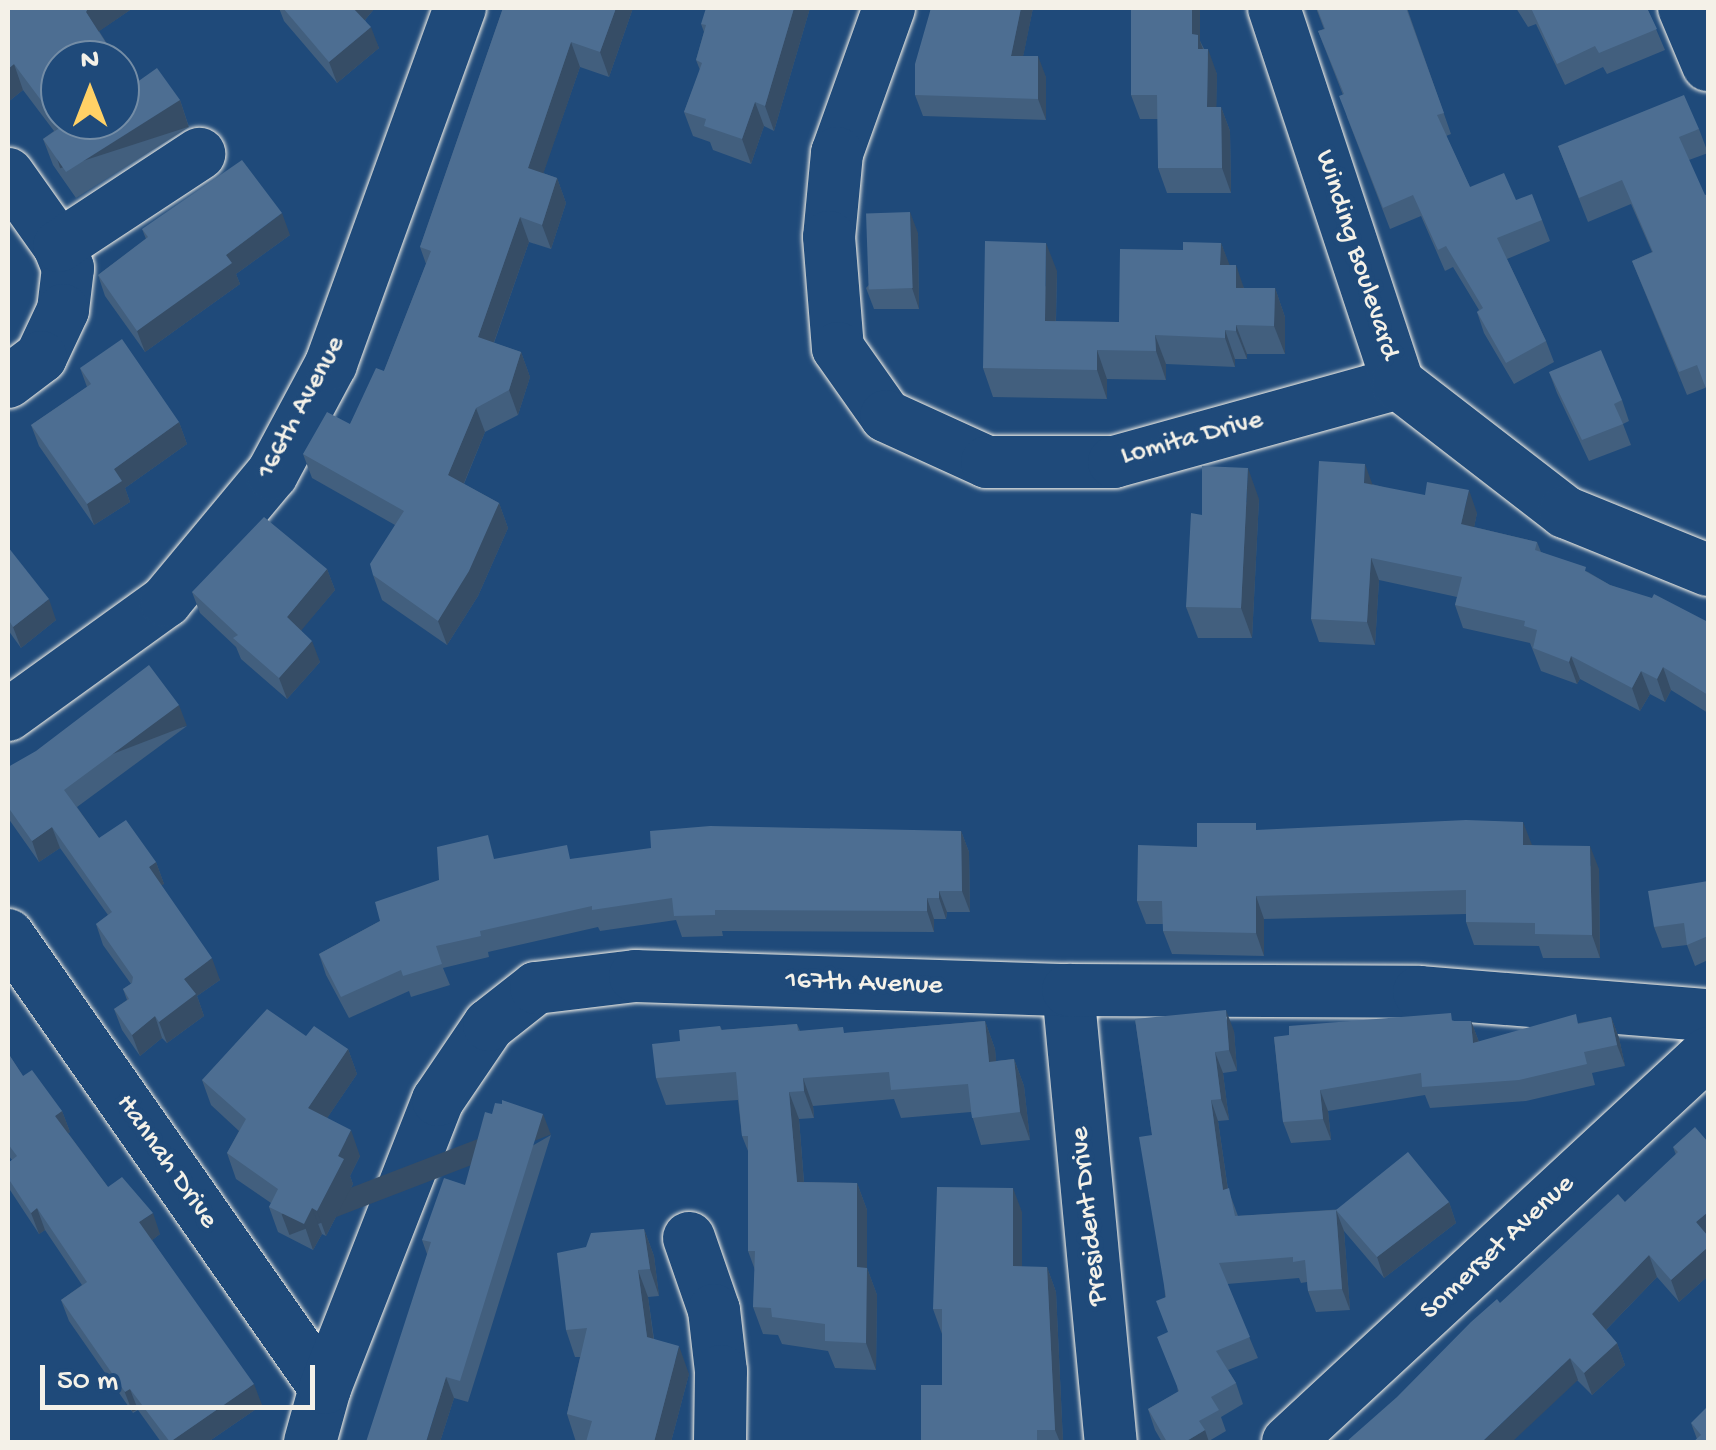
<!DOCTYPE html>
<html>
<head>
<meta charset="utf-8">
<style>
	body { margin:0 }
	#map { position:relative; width:1716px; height:1450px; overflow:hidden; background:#1f4a7a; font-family:"Gochi Hand",sans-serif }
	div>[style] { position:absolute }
	.roads { filter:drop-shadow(0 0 2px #f4f1e8) drop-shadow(0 0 2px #f4f1e8) }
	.minor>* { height:52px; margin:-26px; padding:0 26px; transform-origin:26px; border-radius:26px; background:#1f4a7a }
	.wall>* { inset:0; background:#425f7e }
	.shaded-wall>* { inset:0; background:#364d66; transform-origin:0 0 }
	.building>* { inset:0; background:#4d6e92; transform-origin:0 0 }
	span { translate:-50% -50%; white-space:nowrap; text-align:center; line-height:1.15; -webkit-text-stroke:10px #1f4a7a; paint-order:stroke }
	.street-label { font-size:28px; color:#f4f1e8 }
	.frame { position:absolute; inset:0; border:10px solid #f4f1e8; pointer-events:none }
	.north { position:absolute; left:40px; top:40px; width:100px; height:100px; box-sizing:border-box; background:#1f4a7a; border:2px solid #748da6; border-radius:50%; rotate:0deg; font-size:28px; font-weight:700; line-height:40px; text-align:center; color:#f4f1e8 }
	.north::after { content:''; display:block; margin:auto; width:35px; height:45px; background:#ffd166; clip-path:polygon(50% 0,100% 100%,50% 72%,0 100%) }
	.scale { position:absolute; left:40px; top:1365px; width:275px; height:45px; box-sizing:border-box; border:5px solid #f4f1e8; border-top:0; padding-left:12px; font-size:30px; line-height:35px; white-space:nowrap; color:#f4f1e8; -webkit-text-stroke:8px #1f4a7a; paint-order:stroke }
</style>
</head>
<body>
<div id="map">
	<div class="roads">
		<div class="minor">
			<i style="left:889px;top:8px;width:154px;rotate:109.7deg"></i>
			<i style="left:837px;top:153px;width:84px;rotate:95.4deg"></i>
			<i style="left:829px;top:237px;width:111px;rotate:85.4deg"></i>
			<i style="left:838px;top:348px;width:83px;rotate:54.8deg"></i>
			<i style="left:886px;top:416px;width:111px;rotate:24.5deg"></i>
			<i style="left:987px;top:462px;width:127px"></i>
			<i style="left:1114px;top:462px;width:295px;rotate:-15.5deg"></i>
			<i style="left:1274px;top:8px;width:395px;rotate:71.7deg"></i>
			<i style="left:1398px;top:383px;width:211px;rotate:37.7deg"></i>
			<i style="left:1565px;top:512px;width:154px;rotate:22.1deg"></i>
			<i style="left:1684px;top:8px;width:62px;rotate:67.2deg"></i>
			<i style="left:8px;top:174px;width:88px;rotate:54.7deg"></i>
			<i style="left:59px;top:246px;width:24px;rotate:68deg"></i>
			<i style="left:68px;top:268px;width:42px;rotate:96.8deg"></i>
			<i style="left:63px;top:310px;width:52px;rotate:115.1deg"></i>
			<i style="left:41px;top:357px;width:41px;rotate:142.9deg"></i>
			<i style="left:59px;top:246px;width:168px;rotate:-33.3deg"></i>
			<i style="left:8px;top:715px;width:195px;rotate:-35.8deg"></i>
			<i style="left:166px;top:601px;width:165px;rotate:-50.2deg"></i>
			<i style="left:272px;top:474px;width:125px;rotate:-61.8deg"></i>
			<i style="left:331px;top:364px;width:379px;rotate:-70.1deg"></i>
			<i style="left:8px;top:935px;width:553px;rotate:55.02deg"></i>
			<i style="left:1068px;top:990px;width:454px;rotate:84.6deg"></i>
			<i style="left:689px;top:1238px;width:76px;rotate:70.9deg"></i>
			<i style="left:714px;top:1310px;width:61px;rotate:83.5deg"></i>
			<i style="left:721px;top:1371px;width:71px;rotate:90.8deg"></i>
			<i style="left:310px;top:1442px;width:56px;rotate:-74.5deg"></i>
			<i style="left:325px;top:1388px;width:309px;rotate:-68.6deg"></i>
			<i style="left:438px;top:1100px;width:91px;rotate:-55.8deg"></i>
			<i style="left:489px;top:1025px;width:60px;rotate:-38.2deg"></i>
			<i style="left:536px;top:988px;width:100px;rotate:-6.9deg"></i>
			<i style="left:635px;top:976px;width:433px;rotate:1.9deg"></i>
			<i style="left:1068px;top:990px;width:351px;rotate:0.3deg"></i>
			<i style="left:1419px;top:992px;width:290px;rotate:4.6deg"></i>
			<i style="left:1288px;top:1442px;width:572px;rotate:-42.81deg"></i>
		</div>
	</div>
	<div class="wall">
		<i style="clip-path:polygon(8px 8px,133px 8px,99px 31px,133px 85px,180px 100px,189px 127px,76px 198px,53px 165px,43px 139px,54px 131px,23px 90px,8px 102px)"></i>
		<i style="clip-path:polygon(279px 8px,375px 8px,365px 20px,379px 48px,337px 83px,284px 21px)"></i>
		<i style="clip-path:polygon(503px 8px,633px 8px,609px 77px,580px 67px,543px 173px,557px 178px,566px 203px,551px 249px,529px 242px,494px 343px,521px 352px,530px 377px,518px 415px,485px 432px,464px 484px,499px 503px,508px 528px,478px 596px,447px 645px,382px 600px,373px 575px,395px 525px,312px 478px,303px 454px,350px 424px,384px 371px,426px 264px,420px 247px)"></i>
		<i style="clip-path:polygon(810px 8px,774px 131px,764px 126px,751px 164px,713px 150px,710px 142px,693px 136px,684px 112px,700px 70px,696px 60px,704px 32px,701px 24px)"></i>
		<i style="clip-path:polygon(931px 8px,1033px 8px,1023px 56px,1046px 77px,1046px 120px,923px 116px,915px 95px)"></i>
		<i style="clip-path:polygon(1200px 8px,1200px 41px,1217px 74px,1216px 107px,1221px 107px,1230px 131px,1231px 193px,1167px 193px,1158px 168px,1158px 119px,1140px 119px,1131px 95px)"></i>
		<i style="clip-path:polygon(1316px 8px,1407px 8px,1451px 134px,1446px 136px,1470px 187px,1516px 200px,1542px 220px,1550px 241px,1507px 259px,1546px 341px,1554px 362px,1514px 384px,1484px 333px,1477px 312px,1479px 310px,1453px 267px,1445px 271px,1421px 216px,1390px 229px,1347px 117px,1343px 95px,1318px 31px,1324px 29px)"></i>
		<i style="clip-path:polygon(1516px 8px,1647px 8px,1665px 50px,1607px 74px,1603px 67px,1565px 85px,1536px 24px,1528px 27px)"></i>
		<i style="clip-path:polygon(1699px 129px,1708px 153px,1689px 160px,1705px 388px,1687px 395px,1632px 261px,1652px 252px,1631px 204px,1588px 222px,1558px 146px)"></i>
		<i style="clip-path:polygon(142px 229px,290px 235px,236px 274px,240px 284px,145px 352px,105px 296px,98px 275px,146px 239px)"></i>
		<i style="clip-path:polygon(918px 233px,919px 309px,874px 309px,866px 288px)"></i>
		<i style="clip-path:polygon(1221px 243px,1229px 265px,1244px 288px,1275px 288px,1285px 317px,1285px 354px,1247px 354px,1247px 359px,1235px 359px,1235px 367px,1166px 364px,1166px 380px,1107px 379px,1107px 399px,993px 397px,983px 368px,1057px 271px,1056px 321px,1119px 322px,1183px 250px)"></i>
		<i style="clip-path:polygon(80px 368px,179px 422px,187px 444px,125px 488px,130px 502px,94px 525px,39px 446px,31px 425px,87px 387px)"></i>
		<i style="clip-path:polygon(1549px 372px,1622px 400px,1629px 421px,1623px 424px,1631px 445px,1589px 461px,1557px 393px)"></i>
		<i style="clip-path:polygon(1372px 484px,1477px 513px,1474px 527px,1537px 542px,1541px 552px,1588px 572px,1610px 585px,1708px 622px,1708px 713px,1671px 690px,1665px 702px,1650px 694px,1640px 711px,1580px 679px,1577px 684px,1541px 671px,1530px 643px,1463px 628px,1455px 605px,1457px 597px,1379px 580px,1375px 645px,1319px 642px,1311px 619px)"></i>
		<i style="clip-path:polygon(1259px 499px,1252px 638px,1198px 638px,1186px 607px,1202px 515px)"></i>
		<i style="clip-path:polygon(8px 547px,56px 620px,21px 648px,8px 630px)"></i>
		<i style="clip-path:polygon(327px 569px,335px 590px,301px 630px,320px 662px,287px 699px,241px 659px,236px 647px,200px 613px,192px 592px)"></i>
		<i style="clip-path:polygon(187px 726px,77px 807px,99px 838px,156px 862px,164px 884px,161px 885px,220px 980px,197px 996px,204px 1016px,167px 1043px,162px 1038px,140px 1056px,122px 1030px,114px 1009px,127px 1000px,123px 989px,131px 984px,103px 945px,96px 924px,108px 915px,60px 848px,39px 862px,8px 818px,8px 767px)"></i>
		<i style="clip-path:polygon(1259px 830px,1532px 845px,1599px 869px,1600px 958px,1543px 958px,1539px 946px,1474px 945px,1466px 922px,1466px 914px,1264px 919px,1264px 956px,1172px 954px,1163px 931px,1163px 924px,1146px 924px,1137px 901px,1197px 847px)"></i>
		<i style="clip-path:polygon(961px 831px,969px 852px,970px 912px,947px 912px,946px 919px,934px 919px,934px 932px,722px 931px,723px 936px,682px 937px,676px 920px,600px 931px,598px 927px,488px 952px,489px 957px,443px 968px,450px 985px,411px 997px,409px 991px,349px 1018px,326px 975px,319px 954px,380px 921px,439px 880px,496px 859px,572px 859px)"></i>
		<i style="clip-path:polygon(1708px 881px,1708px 960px,1695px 966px,1687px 945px,1662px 948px,1654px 927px)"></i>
		<i style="clip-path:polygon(1611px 1017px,1619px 1038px,1625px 1066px,1592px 1073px,1595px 1085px,1526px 1101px,1430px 1108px,1425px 1095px,1328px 1111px,1331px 1140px,1291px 1143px,1283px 1122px,1274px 1037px,1471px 1021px,1479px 1042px)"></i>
		<i style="clip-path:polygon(1135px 1019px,1234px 1031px,1237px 1071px,1223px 1073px,1229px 1120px,1218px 1121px,1228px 1189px,1238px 1216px,1449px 1202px,1456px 1223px,1384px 1278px,1344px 1231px,1350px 1310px,1316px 1312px,1308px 1291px,1307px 1282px,1301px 1283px,1299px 1278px,1227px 1284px,1258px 1358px,1228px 1370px,1236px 1383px,1243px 1404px,1221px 1417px,1226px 1431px,1209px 1441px,1209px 1442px,1162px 1442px,1155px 1430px,1148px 1409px,1178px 1392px,1168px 1332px,1152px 1135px)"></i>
		<i style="clip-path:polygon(985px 1021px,995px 1049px,996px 1061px,1014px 1059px,1024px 1086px,1030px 1140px,981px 1145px,971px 1112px,901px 1118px,894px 1099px,813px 1106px,814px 1118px,799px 1119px,804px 1182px,857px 1183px,867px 1210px,867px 1268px,877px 1295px,876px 1370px,835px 1368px,828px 1351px,782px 1344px,778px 1335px,763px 1334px,753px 1307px,755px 1270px,748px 1251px,748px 1151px,742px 1136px,738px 1100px,666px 1105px,656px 1078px,680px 1041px,720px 1026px,722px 1030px,797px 1024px,800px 1031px,845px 1033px)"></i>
		<i style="clip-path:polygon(306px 1036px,348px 1049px,357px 1074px,327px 1118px,360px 1156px,350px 1176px,353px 1184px,326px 1236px,322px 1234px,313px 1250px,278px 1232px,269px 1207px,271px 1203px,236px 1179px,227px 1153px,239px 1131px,211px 1105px,202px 1080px)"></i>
		<i style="clip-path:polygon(8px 1053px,23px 1076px,62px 1111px,70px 1132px,68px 1133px,108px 1187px,160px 1234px,152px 1240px,262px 1405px,208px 1442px,161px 1442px,138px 1410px,133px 1413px,69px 1321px,61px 1300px,82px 1285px,45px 1230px,39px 1234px,8px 1187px,8px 1163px,12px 1160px,8px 1155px)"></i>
		<i style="clip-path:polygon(551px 1135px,468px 1402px,454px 1398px,440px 1442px,427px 1254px,422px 1240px,465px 1185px)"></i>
		<i style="clip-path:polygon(1708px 1142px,1708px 1276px,1679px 1302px,1657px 1277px,1606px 1330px,1617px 1343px,1625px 1365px,1592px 1395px,1500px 1303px,1625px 1202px,1676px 1155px,1673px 1147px)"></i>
		<i style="clip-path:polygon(1022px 1212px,1022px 1267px,1047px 1267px,1056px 1292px,1063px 1442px,921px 1442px,942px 1385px,942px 1334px,933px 1309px)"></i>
		<i style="clip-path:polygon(644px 1229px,654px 1256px,659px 1296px,648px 1297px,654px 1339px,689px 1374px,671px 1442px,576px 1442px,567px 1414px,580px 1357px,575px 1357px,566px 1330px)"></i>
		<i style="clip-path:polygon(1691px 1423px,1708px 1442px,1697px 1439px)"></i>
	</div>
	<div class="shaded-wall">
		<i style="clip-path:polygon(88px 8px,133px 8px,98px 32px,86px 12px)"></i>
		<i style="clip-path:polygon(352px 8px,375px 8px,359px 27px)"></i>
		<i style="clip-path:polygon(616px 8px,633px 8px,609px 77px,600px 52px)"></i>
		<i style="clip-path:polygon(794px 8px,810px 8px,774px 131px,765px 106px)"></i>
		<i style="clip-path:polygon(1021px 8px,1033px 8px,1019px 77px,1011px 56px)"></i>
		<i style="clip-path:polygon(1192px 8px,1200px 8px,1200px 41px,1207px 60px,1207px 73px,1192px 34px)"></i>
		<i style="clip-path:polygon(371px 27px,379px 48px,337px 83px,329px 62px)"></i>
		<i style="clip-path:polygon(571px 42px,580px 67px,537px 192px,528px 168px)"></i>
		<i style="clip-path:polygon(1208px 49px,1217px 74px,1216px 131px,1207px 107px)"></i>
		<i style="clip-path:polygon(1038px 56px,1046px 77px,1046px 120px,1038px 99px)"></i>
		<i style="clip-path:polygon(14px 64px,23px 90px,8px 102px,8px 69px)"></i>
		<i style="left:180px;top:100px;width:28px;height:135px;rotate:72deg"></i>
		<i style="clip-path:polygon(755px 102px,764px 126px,751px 164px,742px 139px)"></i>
		<i style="clip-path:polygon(1221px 107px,1230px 131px,1231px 193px,1222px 168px)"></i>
		<i style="clip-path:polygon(557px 178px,566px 203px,551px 249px,542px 225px)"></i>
		<i style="clip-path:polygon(910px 212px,918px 233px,919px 309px,912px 288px)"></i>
		<i style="clip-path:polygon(282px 213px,290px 235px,236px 274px,240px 284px,145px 352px,137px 331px,226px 255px)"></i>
		<i style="clip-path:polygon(520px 217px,529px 242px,487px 362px,478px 337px)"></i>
		<i style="clip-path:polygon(1046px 243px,1057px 271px,1055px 350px,1045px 321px)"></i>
		<i style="clip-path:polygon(1221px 243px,1232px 271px,1220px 265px)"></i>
		<i style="clip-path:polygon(1236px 265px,1246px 294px,1236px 288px)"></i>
		<i style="clip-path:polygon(1275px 288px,1285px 317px,1285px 354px,1274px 326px)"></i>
		<i style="clip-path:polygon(1236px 325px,1247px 354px,1247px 359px,1236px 331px)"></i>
		<i style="clip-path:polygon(1225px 330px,1235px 359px,1235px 367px,1225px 338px)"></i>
		<i style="clip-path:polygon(1155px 335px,1166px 364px,1166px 380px,1156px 351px)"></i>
		<i style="clip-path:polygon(1097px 350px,1107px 379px,1107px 399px,1097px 370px)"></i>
		<i style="clip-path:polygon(521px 352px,530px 377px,518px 415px,509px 390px)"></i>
		<i style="clip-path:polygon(476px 408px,485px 432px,457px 500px,448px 475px)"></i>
		<i style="clip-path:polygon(179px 422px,187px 444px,125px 488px,130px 502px,94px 525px,87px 504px,114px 469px)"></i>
		<i style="clip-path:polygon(1365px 464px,1373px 486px,1364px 483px)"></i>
		<i style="clip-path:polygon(1248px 468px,1259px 499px,1252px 638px,1241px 608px)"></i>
		<i style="clip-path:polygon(1469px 490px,1477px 513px,1470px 547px,1461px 524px)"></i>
		<i style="clip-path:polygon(499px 503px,508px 528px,478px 596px,447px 645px,438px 621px)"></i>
		<i style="clip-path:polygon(1371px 558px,1379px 580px,1375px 645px,1367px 622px)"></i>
		<i style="clip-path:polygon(327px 569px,335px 590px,295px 638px,287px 617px)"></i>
		<i style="clip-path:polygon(49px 599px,56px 620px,21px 648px,13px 627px)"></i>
		<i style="clip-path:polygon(312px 641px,320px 662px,287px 699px,279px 678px)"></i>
		<i style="clip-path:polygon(1571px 656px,1580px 679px,1577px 684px,1569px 662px)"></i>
		<i style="clip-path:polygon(1663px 667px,1671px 690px,1665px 702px,1657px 679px)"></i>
		<i style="clip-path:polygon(1641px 671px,1650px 694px,1640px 711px,1632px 688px)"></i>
		<i style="left:179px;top:705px;width:22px;height:143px;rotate:69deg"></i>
		<i style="clip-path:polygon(1523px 822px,1532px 845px,1523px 845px)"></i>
		<i style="clip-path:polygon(52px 827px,60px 848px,39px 862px,32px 841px)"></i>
		<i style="clip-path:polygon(961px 831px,969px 852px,970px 912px,962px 891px)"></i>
		<i style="clip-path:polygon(1590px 846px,1599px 869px,1600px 958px,1592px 935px)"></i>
		<i style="clip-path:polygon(156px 862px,164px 884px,156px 888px,149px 867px)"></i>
		<i style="clip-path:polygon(939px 891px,947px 912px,946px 919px,939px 898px)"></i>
		<i style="clip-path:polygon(1256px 896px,1264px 919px,1264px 956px,1256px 933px)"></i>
		<i style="clip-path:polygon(927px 898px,934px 919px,934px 932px,927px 911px)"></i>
		<i style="clip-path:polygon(212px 958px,220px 980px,197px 996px,204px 1016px,167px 1043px,159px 1022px,184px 979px)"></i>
		<i style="clip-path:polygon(1226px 1010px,1234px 1031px,1237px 1071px,1229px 1050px)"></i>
		<i style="clip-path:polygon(155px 1016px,162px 1038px,140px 1056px,132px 1035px)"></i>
		<i style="clip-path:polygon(1611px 1017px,1619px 1038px,1625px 1066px,1617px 1045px)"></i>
		<i style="clip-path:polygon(985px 1021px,995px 1049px,999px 1089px,989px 1062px)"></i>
		<i style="clip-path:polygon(1471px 1021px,1479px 1042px,1473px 1043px)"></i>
		<i style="clip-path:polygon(348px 1049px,357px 1074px,317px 1133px,308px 1108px)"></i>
		<i style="clip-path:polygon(1215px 1052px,1223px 1073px,1229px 1120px,1221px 1099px)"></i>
		<i style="clip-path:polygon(1014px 1059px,1024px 1086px,1030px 1140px,1020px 1112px)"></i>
		<i style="clip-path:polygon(803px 1078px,813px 1106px,814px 1118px,804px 1091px)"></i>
		<i style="clip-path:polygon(1320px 1090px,1328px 1111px,1331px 1140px,1323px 1119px)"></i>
		<i style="clip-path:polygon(789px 1092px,799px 1119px,806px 1209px,797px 1182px)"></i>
		<i style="clip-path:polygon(1211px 1100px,1218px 1121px,1231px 1211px,1223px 1190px)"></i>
		<i style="clip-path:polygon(62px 1111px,70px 1132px,63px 1137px,55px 1116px)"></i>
		<i style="left:543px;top:1114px;width:22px;height:280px;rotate:69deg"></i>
		<i style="clip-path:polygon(351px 1130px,360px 1156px,350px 1176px,353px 1184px,326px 1236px,317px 1211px,338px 1156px)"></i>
		<i style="clip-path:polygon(857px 1183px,867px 1210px,867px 1268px,877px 1295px,876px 1370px,866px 1343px,857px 1267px)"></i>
		<i style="clip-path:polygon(1013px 1188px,1022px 1212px,1022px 1291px,1013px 1266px)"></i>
		<i style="clip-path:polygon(1449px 1202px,1456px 1223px,1384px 1278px,1377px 1257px)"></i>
		<i style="clip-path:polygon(37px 1208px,45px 1230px,39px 1234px,31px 1213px)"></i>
		<i style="clip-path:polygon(312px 1208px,322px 1234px,313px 1250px,304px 1224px)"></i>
		<i style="clip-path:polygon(1336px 1210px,1344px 1231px,1350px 1310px,1342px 1289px)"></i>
		<i style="clip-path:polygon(1708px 1212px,1708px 1240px,1696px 1222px)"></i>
		<i style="clip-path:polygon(153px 1213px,160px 1234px,147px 1244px,139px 1222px)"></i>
		<i style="clip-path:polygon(644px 1229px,654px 1256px,659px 1296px,650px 1269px)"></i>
		<i style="clip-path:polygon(1708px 1247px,1708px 1276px,1679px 1302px,1671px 1280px)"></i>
		<i style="clip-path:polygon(1649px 1255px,1657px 1277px,1600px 1336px,1592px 1314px)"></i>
		<i style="clip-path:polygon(1047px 1267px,1056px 1292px,1063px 1442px,1060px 1442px,1055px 1430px)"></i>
		<i style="clip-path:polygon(638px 1270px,648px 1297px,657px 1365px,647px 1337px)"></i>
		<i style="clip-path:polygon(1617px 1343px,1625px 1365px,1592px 1395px,1584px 1373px)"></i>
		<i style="clip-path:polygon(679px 1346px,689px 1374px,671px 1442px,654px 1442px)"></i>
		<i style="clip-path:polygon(1570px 1358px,1578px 1380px,1512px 1442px,1484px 1442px,1483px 1441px)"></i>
		<i style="clip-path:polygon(446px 1377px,454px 1398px,440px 1442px,426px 1442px)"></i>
		<i style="clip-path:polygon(254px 1384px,262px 1405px,208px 1442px,170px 1442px)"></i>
		<i style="left:130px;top:1389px;width:22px;height:6px;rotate:69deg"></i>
		<i style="clip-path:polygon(1205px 1430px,1209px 1442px,1185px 1442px)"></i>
	</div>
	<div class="building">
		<i style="clip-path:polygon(8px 8px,88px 8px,86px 12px,117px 60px,60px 60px,60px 120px,120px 120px,120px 65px,133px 85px,157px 68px,180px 100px,66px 172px,43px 139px,61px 127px,14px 64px,8px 69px)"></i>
		<i style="clip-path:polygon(283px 8px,353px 8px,371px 27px,329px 62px)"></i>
		<i style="clip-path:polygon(503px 8px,616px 8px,600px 52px,571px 42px,528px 168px,557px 178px,542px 225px,520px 217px,478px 337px,521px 352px,509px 390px,476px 408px,448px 475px,499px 503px,469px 571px,438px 621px,373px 575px,370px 564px,404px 511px,303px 454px,327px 412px,350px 424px,376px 368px,384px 371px,431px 251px,420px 247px)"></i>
		<i style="clip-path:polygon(706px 8px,794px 8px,765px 106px,755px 102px,742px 139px,704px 126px,706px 119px,684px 112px,702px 63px,696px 60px,706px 25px,701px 24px)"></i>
		<i style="clip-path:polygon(931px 8px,1021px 8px,1011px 56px,1038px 56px,1038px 99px,915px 95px,915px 64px)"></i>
		<i style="clip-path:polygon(1131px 8px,1192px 8px,1192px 34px,1198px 35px,1198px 49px,1208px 49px,1207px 107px,1221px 107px,1222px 168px,1158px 168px,1157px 95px,1131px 95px)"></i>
		<i style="clip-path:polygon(1317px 8px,1406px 8px,1444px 113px,1437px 115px,1470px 187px,1504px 173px,1516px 200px,1532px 194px,1542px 220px,1497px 238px,1546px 341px,1506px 363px,1477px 312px,1483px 308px,1446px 246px,1438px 250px,1413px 195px,1383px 208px,1339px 96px,1344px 94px,1318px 31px,1325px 29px)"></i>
		<i style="clip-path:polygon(1531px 8px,1647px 8px,1657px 29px,1599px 53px,1595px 46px,1557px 64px)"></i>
		<i style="clip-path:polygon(1684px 95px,1699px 129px,1679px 137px,1705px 195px,1708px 194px,1708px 394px,1697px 365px,1679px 372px,1632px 261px,1653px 252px,1622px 180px,1579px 198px,1558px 146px)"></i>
		<i style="clip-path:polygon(242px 160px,282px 213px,226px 255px,232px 263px,137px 331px,98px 275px,148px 237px,142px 229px)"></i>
		<i style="left:910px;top:212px;width:76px;height:44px;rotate:88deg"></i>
		<i style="clip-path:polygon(985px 241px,1046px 243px,1045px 321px,1119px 322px,1120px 249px,1183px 250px,1183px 242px,1221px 243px,1220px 265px,1236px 265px,1236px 288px,1275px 288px,1274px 326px,1236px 325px,1236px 331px,1225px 330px,1225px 338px,1155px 335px,1156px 351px,1097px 350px,1097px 370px,983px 368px)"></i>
		<i style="clip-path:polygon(122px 339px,179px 422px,114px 469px,122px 481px,87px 504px,31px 425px,91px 384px,80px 368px)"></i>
		<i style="clip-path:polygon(1601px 350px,1622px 400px,1614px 404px,1623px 424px,1582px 440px,1549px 372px)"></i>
		<i style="clip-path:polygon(1319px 461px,1365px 464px,1364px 483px,1425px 495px,1427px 482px,1469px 490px,1461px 524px,1537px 542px,1535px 550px,1586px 567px,1585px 571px,1610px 585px,1652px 598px,1654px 594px,1708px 622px,1708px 695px,1663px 667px,1657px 679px,1641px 671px,1632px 688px,1571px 656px,1569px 662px,1533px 648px,1537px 630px,1524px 626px,1525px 621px,1455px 605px,1462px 577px,1371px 558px,1367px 622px,1311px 619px)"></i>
		<i style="clip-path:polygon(1202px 466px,1248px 468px,1241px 608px,1186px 607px,1191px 513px,1202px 515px)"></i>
		<i style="clip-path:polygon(264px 517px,327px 569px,287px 617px,312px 641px,279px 678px,233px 638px,238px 635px,192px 592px)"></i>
		<i style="clip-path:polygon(8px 547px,49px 599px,13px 627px,8px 619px)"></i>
		<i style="clip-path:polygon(149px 665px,179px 705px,64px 790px,99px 838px,126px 820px,156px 862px,149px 867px,212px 958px,184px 979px,196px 994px,159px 1022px,155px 1016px,132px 1035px,114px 1009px,129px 999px,123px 989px,132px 983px,133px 977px,96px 924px,112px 912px,52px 827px,32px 841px,8px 807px,8px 767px,36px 751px)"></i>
		<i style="clip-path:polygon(1466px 820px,1523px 822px,1523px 845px,1590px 846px,1592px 935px,1535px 934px,1535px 923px,1466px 922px,1466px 890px,1256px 896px,1256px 933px,1163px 931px,1162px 901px,1137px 901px,1138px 845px,1197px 847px,1197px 823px,1256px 823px,1256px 830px)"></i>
		<i style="clip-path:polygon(710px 826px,961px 831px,962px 891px,939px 891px,939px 898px,927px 898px,927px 911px,715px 910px,715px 915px,674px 916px,672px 898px,592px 910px,592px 906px,480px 931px,481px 936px,436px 946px,442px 964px,403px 976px,401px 970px,341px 997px,319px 954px,380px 921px,375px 902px,439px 880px,437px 847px,488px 835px,494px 859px,567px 845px,570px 859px,651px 848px,650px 831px)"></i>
		<i style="clip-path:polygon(1708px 881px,1708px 936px,1687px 945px,1684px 923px,1654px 927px,1648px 891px)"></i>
		<i style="clip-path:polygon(267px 1009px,306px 1036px,314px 1026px,348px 1049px,308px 1108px,351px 1130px,338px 1156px,344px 1159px,317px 1211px,312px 1208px,304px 1224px,269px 1207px,278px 1189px,227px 1153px,246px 1119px,202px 1080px)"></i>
		<i style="clip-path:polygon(1226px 1010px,1229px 1050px,1215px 1052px,1221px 1099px,1211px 1100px,1223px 1190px,1229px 1188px,1235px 1216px,1336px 1210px,1408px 1152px,1449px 1202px,1377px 1257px,1336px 1210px,1342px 1289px,1308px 1291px,1305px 1260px,1293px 1262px,1293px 1257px,1219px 1263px,1250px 1337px,1216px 1351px,1236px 1383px,1211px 1397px,1219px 1410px,1199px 1421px,1205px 1430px,1185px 1442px,1167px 1442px,1148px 1409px,1179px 1391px,1157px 1337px,1168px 1332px,1156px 1301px,1166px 1297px,1139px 1137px,1152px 1135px,1135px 1019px)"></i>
		<i style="clip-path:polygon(1451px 1013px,1452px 1021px,1471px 1021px,1473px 1043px,1576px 1014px,1578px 1024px,1611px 1017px,1617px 1045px,1584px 1052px,1587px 1064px,1519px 1080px,1422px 1087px,1421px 1073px,1320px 1090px,1323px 1119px,1283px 1122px,1274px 1037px,1289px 1035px,1289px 1026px)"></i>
		<i style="clip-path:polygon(985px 1021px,989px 1062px,1014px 1059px,1020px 1112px,972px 1118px,968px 1084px,891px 1090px,889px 1072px,803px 1078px,804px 1091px,789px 1092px,797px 1182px,857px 1183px,857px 1267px,867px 1268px,866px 1343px,825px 1341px,825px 1324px,772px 1317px,771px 1308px,753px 1307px,755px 1251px,748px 1251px,748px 1136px,742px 1136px,736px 1072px,656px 1078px,652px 1044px,680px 1041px,679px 1030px,720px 1026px,721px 1030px,797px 1024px,798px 1031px,843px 1027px,844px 1033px)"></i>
		<i style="clip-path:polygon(8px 1053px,23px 1076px,32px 1070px,62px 1111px,55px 1116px,108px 1187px,122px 1177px,153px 1213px,139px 1222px,254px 1384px,170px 1442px,130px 1389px,125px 1392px,61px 1300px,87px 1282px,37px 1208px,31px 1213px,8px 1178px,8px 1163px,17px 1156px,8px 1144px)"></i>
		<i style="clip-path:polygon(502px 1100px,543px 1114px,460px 1381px,446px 1377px,426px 1442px,366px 1442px,431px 1242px,422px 1240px,444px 1178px,465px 1185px,485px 1112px,492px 1114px,495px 1103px,502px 1104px)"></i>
		<i style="clip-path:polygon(1695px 1127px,1708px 1142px,1708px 1212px,1696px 1222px,1708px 1236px,1708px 1247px,1671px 1280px,1649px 1255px,1592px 1314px,1617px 1343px,1584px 1373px,1570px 1358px,1483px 1441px,1484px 1442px,1346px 1442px,1397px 1397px,1471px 1322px,1497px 1299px,1500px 1303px,1618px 1194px,1625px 1202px,1678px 1152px,1673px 1147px)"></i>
		<i style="clip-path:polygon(937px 1187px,1013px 1188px,1013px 1266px,1047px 1267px,1055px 1430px,1037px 1430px,1037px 1442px,921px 1442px,921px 1385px,942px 1385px,942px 1309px,933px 1309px)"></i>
		<i style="clip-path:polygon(644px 1229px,650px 1269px,638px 1270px,647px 1337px,679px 1346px,654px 1442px,586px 1442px,592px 1421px,567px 1414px,587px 1328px,566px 1330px,557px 1253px,586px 1247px,591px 1233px)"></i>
		<i style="clip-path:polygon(1708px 1406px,1708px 1442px,1693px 1442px,1701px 1435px,1691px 1423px)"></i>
	</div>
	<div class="street-label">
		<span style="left:1356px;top:255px;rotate:72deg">Winding Boulevard</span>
		<span style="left:302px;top:408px;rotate:-62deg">166th Avenue</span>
		<span style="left:1192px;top:439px;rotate:-15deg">Lomita Drive</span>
		<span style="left:864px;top:984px;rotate:2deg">167th Avenue</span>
		<span style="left:166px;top:1162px;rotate:55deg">Hannah Drive</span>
		<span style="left:1090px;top:1216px;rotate:-96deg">President Drive</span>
		<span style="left:1498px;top:1248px;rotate:-43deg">Somerset Avenue</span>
	</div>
	<div class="frame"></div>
	<div class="north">N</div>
	<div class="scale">50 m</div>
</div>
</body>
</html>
